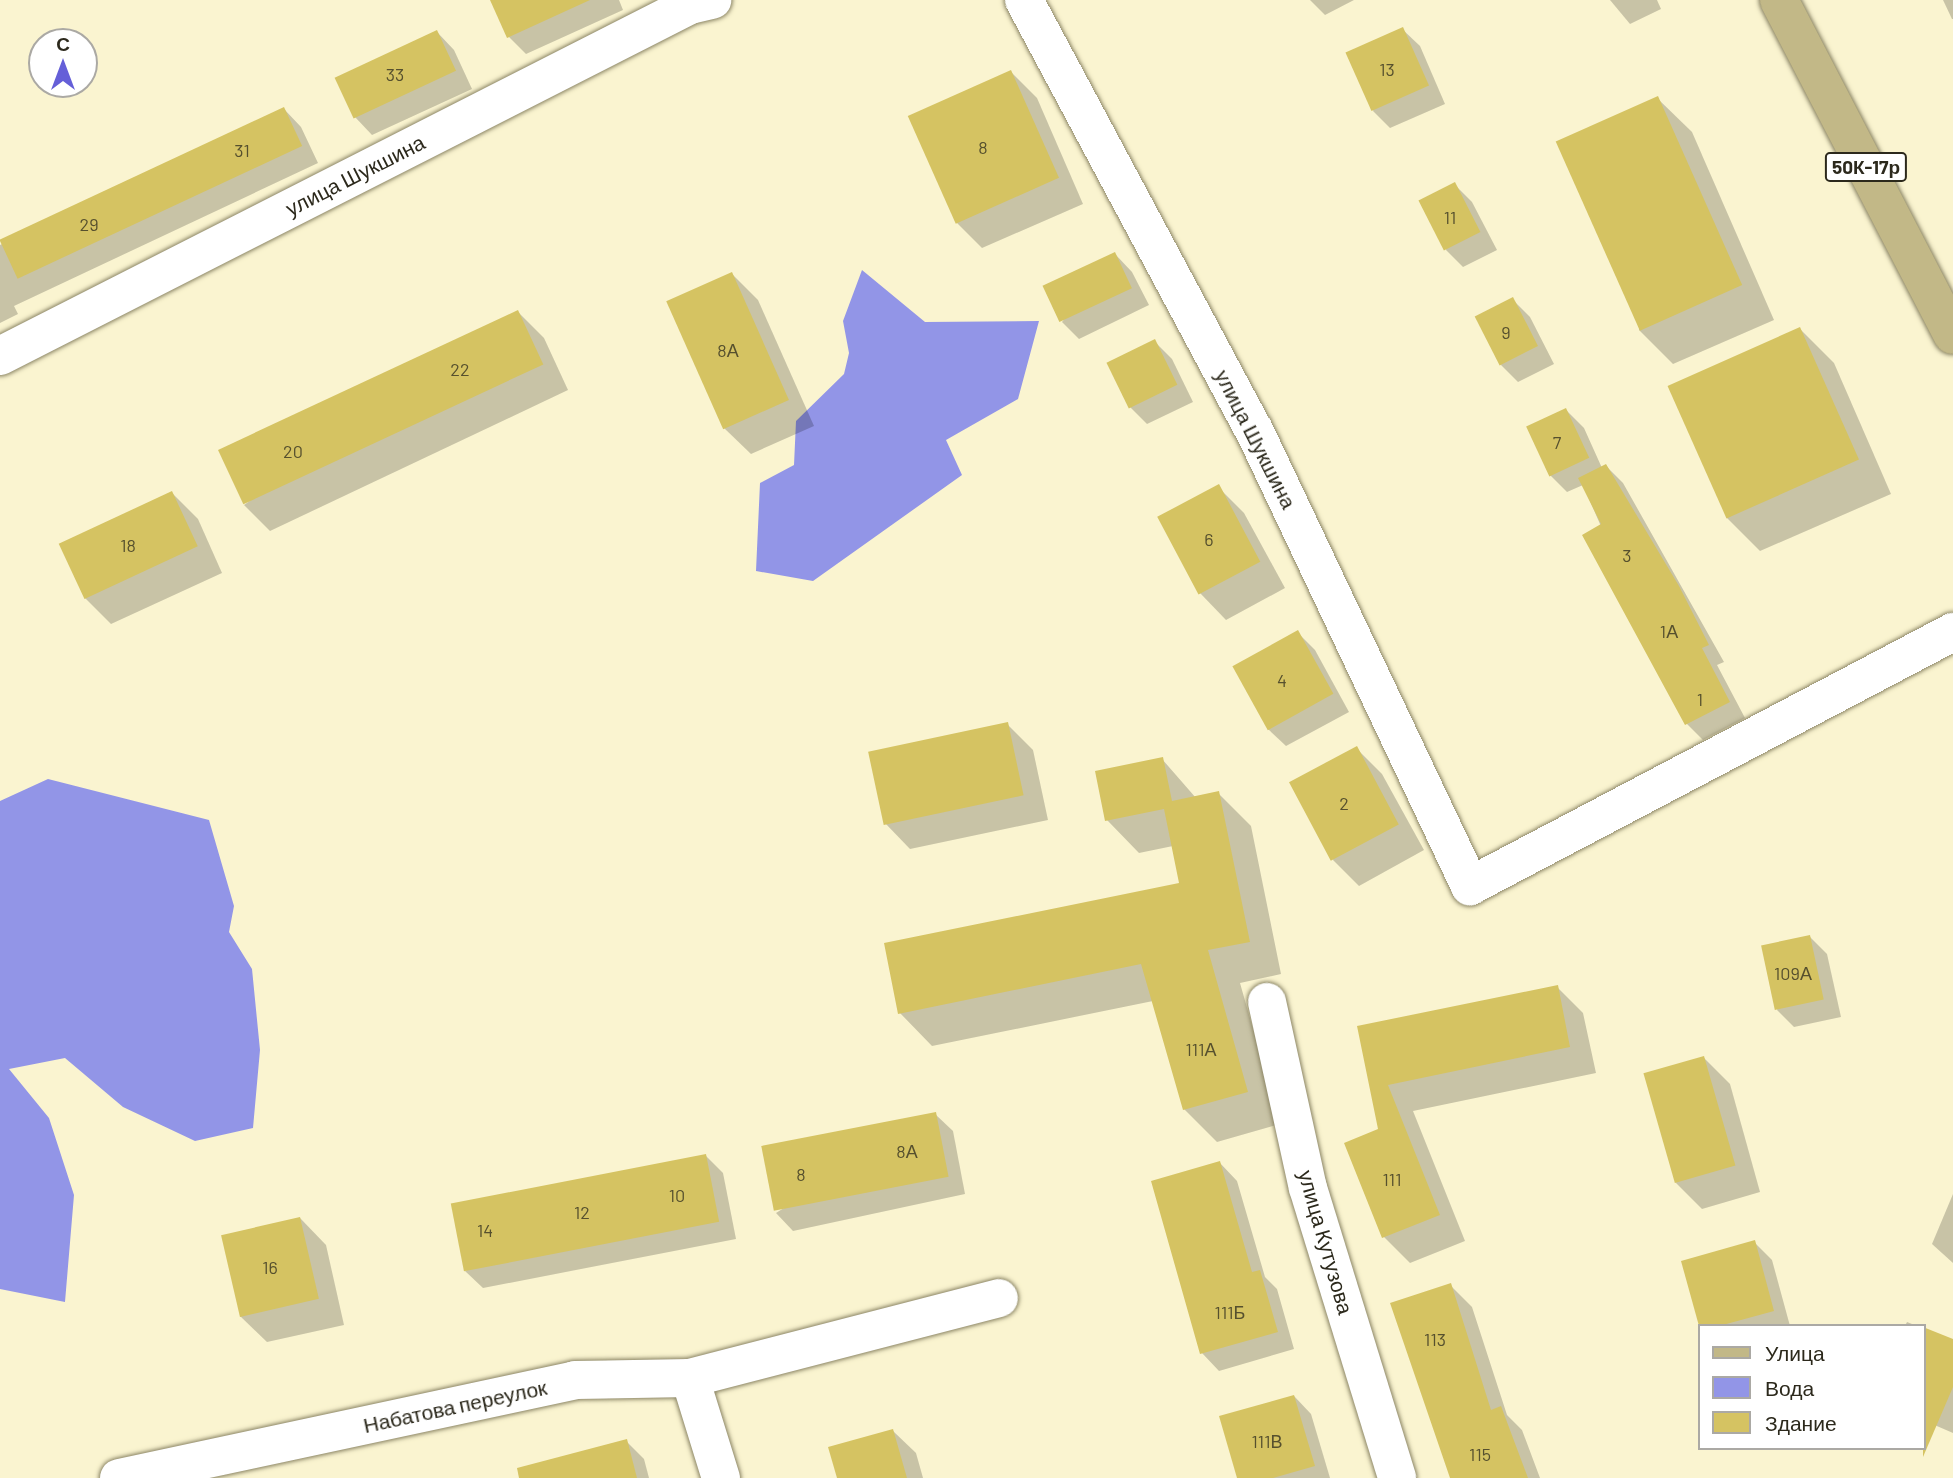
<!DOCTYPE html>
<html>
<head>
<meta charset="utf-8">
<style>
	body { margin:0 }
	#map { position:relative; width:1953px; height:1478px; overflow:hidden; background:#faf4d0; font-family:Barlow,sans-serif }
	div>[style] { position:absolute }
	.water>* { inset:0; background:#9295e7 }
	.shadow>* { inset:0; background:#0003 }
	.building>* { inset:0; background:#d5c362; transform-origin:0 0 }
	.roads { filter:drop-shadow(0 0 2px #8c8666) drop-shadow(0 0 2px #8c8666) }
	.minor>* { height:38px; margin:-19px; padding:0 19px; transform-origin:19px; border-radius:19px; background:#fff }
	.major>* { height:38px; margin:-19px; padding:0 19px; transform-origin:19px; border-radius:19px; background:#c2b887 }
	span { translate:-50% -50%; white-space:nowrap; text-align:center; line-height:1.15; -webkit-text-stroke:5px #fff; paint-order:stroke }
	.number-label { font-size:18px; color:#56502e }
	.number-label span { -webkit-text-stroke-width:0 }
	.shield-label span { padding:2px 5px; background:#fff; border:2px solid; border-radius:5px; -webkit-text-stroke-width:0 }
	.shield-label { font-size:19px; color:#2c291c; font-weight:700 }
	.street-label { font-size:21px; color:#2c291c }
	.legend { position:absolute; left:1698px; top:1324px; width:228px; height:126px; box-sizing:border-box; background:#fff; border:2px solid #aba9a4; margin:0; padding:9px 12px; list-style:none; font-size:21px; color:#2c291c }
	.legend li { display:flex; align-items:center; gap:14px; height:35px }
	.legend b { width:35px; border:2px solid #aba9a4 }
	.north { position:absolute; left:28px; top:28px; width:70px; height:70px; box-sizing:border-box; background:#fff; border:2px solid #aba9a4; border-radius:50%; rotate:0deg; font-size:19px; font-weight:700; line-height:28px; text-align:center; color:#2c291c }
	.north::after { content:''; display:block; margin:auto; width:24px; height:32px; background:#655fd8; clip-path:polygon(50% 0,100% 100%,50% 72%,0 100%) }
</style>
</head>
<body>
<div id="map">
	<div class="water">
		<i style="clip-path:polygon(862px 270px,925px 322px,1039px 321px,1018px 399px,946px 440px,962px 475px,813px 581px,756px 571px,760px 483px,794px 465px,796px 421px,844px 374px,849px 353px,843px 321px)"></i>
		<i style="clip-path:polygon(48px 779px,209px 820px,234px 906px,229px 932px,252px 969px,260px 1050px,253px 1128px,195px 1141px,123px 1107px,65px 1058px,9px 1069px,49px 1118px,74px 1195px,65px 1302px,0 1289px,0 801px)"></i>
	</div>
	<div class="shadow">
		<i style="clip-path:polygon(504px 0,619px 0,623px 10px,526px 54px,509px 37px)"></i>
		<i style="clip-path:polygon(1310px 0,1354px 0,1325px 15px)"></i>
		<i style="clip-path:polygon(1610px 0,1657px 0,1661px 9px,1630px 24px)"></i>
		<i style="clip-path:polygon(1943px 0,1953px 0,1953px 19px,1952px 19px)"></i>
		<i style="clip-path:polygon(1402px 29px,1420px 46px,1445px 104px,1390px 128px,1373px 111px)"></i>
		<i style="clip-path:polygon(437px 32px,454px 50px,472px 89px,372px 135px,355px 117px)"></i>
		<i style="clip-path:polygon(1011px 72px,1037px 98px,1083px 204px,982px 248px,956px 222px)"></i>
		<i style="clip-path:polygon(1657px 98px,1692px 132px,1774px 320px,1673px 364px,1639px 330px)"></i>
		<i style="clip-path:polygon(284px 109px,301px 127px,318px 163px,14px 306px,18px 314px,0 323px,0 245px)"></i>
		<i style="clip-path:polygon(1454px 184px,1472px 202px,1497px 250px,1463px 267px,1446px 250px)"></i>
		<i style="clip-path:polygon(1115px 254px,1132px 272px,1149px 305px,1079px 339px,1062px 322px)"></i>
		<i style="clip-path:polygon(732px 274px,758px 300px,814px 426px,751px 454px,724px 428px,669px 302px)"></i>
		<i style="clip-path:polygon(1512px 299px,1530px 317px,1554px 364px,1518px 382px,1501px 365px)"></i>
		<i style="clip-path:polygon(518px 312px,544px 338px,568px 390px,270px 531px,244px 505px)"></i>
		<i style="clip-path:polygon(1800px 329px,1834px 363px,1891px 494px,1760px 551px,1726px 517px)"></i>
		<i style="clip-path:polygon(1155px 342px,1172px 359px,1193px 402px,1147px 424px,1130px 407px)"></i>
		<i style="clip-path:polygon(1566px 410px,1584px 428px,1602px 468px,1606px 466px,1623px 483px,1724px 662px,1717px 665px,1745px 718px,1703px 740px,1687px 724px,1583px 485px,1567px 492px,1550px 475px)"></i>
		<i style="clip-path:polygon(1218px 487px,1244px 513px,1285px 588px,1226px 620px,1200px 593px)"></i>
		<i style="clip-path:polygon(172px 493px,198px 519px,222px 573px,111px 624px,85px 598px)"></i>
		<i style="clip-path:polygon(1297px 632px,1315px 650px,1349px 712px,1286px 746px,1268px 729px)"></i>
		<i style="clip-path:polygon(1007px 724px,1033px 750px,1048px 820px,910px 849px,884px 822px)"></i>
		<i style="clip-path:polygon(1356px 748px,1382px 774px,1424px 850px,1359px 886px,1333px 860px)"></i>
		<i style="clip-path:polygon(1162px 759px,1196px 798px,1218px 793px,1251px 826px,1281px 974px,1240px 983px,1280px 1124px,1217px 1142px,1184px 1109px,1153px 1001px,932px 1046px,900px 1013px,1181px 884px,1173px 846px,1139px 853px,1107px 820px)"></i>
		<i style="clip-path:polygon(1810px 937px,1827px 954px,1841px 1017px,1794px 1027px,1777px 1010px)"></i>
		<i style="clip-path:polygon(1557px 987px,1583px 1013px,1596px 1073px,1413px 1111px,1465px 1241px,1410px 1263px,1384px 1237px,1380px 1131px,1359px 1028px)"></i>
		<i style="clip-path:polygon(1704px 1058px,1730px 1084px,1760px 1192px,1702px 1209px,1676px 1183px)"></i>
		<i style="clip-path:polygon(935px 1114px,953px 1131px,965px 1194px,793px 1231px,776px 1213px)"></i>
		<i style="clip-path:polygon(705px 1155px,723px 1173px,736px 1239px,483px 1288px,465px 1271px)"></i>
		<i style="clip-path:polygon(1220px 1163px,1237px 1181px,1265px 1277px,1277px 1289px,1294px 1349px,1219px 1371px,1202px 1353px)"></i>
		<i style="clip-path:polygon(1953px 1194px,1953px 1263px,1932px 1244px)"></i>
		<i style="clip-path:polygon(300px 1218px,326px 1245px,344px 1325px,267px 1342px,240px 1316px)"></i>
		<i style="clip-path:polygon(1754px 1242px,1772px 1260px,1790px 1326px,1701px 1326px)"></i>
		<i style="clip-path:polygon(1450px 1285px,1472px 1307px,1507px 1415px,1522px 1430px,1540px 1478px,1453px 1478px)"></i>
		<i style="clip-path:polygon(1907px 1322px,1917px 1326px,1905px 1326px)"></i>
		<i style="clip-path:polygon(1953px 1341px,1953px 1433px,1923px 1420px)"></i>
		<i style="clip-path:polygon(1294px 1396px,1311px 1414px,1330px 1478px,1239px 1478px)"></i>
		<i style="clip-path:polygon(893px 1431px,916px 1453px,923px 1478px,838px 1478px)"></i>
		<i style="clip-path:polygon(626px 1441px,644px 1459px,649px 1478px,553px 1478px)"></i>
	</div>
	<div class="building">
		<i style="clip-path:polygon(490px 0,590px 0,507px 38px)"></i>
		<i style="left:1403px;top:27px;width:64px;height:63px;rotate:66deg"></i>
		<i style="left:437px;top:30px;width:45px;height:113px;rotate:65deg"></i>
		<i style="left:1011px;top:70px;width:118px;height:113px;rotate:66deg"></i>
		<i style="left:1658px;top:96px;width:207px;height:112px;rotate:66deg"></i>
		<i style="left:284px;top:107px;width:43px;height:314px;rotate:65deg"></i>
		<i style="left:1455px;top:182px;width:56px;height:41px;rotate:63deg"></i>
		<i style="left:1115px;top:252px;width:40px;height:80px;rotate:65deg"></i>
		<i style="left:732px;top:272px;width:140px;height:72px;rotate:66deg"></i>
		<i style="left:1513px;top:297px;width:55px;height:43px;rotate:63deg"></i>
		<i style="left:518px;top:310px;width:60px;height:331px;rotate:65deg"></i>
		<i style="left:1800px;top:327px;width:145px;height:145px;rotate:66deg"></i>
		<i style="left:1155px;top:339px;width:51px;height:54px;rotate:64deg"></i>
		<i style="left:1566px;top:408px;width:55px;height:44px;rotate:65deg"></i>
		<i style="clip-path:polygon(1606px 464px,1679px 586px,1709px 645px,1702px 648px,1730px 702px,1685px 725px,1582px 535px,1601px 524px,1578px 478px)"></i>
		<i style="left:1219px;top:484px;width:88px;height:70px;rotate:62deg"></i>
		<i style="left:172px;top:491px;width:61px;height:125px;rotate:65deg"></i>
		<i style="left:1298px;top:630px;width:73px;height:75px;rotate:61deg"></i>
		<i style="left:1008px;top:722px;width:75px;height:143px;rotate:78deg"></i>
		<i style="left:1357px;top:746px;width:89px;height:77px;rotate:62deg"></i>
		<i style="clip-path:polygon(1163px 757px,1172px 801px,1219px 791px,1250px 942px,1208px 950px,1248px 1092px,1183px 1110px,1141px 964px,898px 1014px,884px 943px,1179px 883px,1164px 809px,1105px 821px,1095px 771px)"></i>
		<i style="left:1810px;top:935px;width:66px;height:50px;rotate:78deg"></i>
		<i style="clip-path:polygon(1558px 985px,1570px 1047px,1388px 1085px,1440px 1215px,1382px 1238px,1344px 1143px,1378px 1129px,1357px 1026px)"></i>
		<i style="left:1704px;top:1056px;width:114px;height:63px;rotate:74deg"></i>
		<i style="left:936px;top:1112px;width:66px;height:178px;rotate:79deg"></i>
		<i style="left:706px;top:1154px;width:69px;height:260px;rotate:79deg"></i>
		<i style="clip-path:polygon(1220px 1161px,1252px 1272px,1260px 1270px,1278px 1332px,1200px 1354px,1151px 1181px)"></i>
		<i style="left:300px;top:1217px;width:84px;height:81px;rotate:77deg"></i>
		<i style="clip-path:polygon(1755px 1240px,1774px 1311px,1719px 1326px,1699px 1326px,1681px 1261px)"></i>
		<i style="clip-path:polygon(1451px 1283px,1491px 1410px,1501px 1406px,1528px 1478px,1450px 1478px,1390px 1303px)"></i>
		<i style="clip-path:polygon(1923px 1327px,1953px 1339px,1953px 1387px,1923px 1457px)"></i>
		<i style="clip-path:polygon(1294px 1395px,1315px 1466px,1273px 1478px,1237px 1478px,1219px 1416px)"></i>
		<i style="clip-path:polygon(893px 1429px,907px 1478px,837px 1478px,828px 1447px)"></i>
		<i style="clip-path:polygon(627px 1439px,637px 1478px,519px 1478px,517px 1468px)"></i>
	</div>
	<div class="roads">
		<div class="minor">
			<i style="left:1024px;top:0;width:488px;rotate:61.9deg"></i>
			<i style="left:1254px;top:430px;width:505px;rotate:64.65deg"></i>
			<i style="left:1470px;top:886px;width:546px;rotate:-27.74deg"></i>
			<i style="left:0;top:356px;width:774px;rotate:-26.96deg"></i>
			<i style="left:690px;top:5px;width:23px;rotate:-13deg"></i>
			<i style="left:1267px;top:1002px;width:190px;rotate:77.6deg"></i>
			<i style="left:1308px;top:1188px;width:303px;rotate:72.9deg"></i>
			<i style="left:690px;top:1378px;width:319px;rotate:-14.5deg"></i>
			<i style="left:119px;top:1478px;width:466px;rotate:-12.1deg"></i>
			<i style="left:575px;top:1380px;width:115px;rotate:-1deg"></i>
			<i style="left:690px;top:1378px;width:105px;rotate:72.8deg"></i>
		</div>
		<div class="major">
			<i style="left:1779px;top:0;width:377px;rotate:62.6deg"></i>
		</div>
	</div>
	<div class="number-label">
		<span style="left:1387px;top:69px">13</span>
		<span style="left:395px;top:74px">33</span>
		<span style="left:983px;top:147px">8</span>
		<span style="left:242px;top:150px">31</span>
		<span style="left:1450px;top:217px">11</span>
		<span style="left:89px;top:224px">29</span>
		<span style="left:1506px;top:332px">9</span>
		<span style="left:728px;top:350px">8А</span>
		<span style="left:460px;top:369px">22</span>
		<span style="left:1557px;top:442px">7</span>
		<span style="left:293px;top:451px">20</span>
		<span style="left:1209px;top:539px">6</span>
		<span style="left:128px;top:545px">18</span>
		<span style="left:1627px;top:555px">3</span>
		<span style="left:1669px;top:631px">1А</span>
		<span style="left:1282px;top:680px">4</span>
		<span style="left:1700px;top:699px">1</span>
		<span style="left:1344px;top:803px">2</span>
		<span style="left:1793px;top:973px">109А</span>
		<span style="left:1201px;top:1049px">111А</span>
		<span style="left:907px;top:1151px">8А</span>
		<span style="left:801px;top:1174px">8</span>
		<span style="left:1392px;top:1179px">111</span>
		<span style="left:677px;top:1195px">10</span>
		<span style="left:582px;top:1212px">12</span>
		<span style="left:485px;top:1230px">14</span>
		<span style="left:270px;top:1267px">16</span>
		<span style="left:1230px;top:1312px">111Б</span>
		<span style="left:1435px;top:1339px">113</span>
		<span style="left:1267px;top:1441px">111В</span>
		<span style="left:1480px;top:1454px">115</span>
	</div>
	<div class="shield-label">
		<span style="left:1866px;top:167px">50К-17р</span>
	</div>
	<div class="street-label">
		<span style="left:355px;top:175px;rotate:-27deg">улица Шукшина</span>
		<span style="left:1256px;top:439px;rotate:63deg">улица Шукшина</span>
		<span style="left:1326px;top:1242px;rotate:74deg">улица Кутузова</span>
		<span style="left:455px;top:1406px;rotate:-12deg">Набатова переулок</span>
	</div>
	<ul class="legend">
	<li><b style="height:9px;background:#c2b887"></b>Улица</li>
	<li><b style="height:19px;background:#9295e7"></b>Вода</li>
	<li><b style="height:19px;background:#d5c362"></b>Здание</li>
	</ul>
	<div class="north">С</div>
</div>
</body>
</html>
